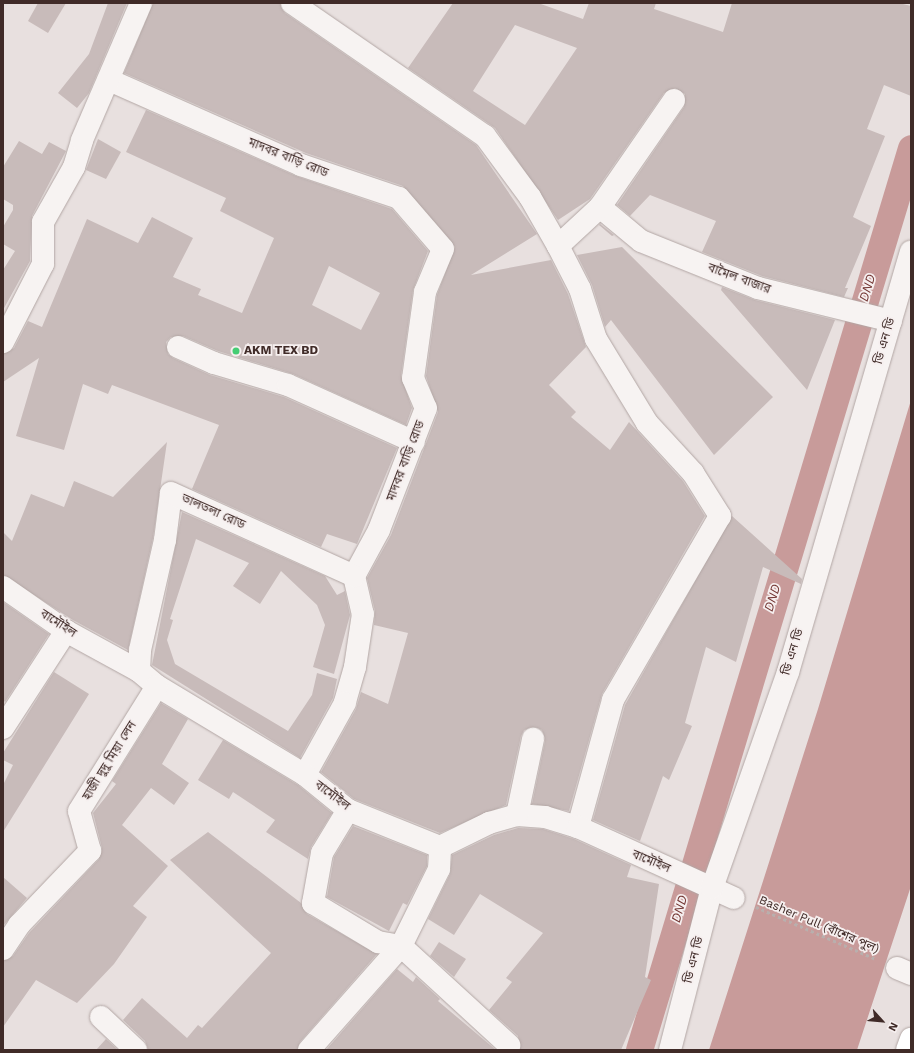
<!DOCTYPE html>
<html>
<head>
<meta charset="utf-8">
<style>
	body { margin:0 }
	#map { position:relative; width:914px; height:1053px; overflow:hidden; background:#e8e0df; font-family:"Work Sans","Noto Sans Bengali",sans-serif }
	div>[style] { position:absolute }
	.water>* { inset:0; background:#c89b9a }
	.canal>* { height:27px; margin:-13.5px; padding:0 13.5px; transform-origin:13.5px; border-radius:13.5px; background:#c89b9a }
	.building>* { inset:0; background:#c8bbba }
	.path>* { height:2.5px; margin-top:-1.25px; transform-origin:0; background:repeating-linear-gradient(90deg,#b9afad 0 3px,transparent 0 6px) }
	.roads { filter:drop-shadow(0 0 1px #b2a6a4) drop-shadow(0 0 1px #b2a6a4) }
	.minor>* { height:22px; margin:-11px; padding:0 11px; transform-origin:11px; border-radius:11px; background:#f7f3f2 }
	.primary>* { height:22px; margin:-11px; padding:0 11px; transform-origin:11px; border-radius:11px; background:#fff }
	.dots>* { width:11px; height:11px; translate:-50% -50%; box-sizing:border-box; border:2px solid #f6efef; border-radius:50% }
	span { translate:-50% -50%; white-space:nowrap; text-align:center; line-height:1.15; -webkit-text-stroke:3.5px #f6efef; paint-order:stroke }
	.street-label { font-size:12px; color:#402b28 }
	.poi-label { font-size:12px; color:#402b28; font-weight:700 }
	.left { translate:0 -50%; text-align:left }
	.water-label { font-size:13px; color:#733633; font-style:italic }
	.frame { position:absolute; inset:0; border:4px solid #402b28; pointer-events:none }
	.north { position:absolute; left:862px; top:1001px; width:40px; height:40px; -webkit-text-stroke:3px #f6efef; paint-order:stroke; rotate:117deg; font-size:11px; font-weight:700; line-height:16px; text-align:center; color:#402b28 }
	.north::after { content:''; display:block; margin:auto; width:14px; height:18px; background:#402b28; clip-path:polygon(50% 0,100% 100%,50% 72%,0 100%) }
</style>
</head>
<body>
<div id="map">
	<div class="water">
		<i style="clip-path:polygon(911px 400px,911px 886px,857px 1050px,709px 1050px,818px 709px)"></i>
	</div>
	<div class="canal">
		<i style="left:639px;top:1050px;width:942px;rotate:-73.22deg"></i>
	</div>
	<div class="building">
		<i style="clip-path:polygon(38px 3px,66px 3px,48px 33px,28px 21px)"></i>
		<i style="clip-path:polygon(108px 3px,127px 3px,89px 93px,77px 108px,58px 93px,89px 54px)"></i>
		<i style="clip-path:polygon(153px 3px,280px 3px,285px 13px,476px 145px,537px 234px,471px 275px,551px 260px,568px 294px,586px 347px,549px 385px,576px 412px,571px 417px,610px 450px,629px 422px,683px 481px,705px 516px,602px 694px,569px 811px,532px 804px,545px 741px,542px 730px,535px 727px,524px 730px,521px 736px,506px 805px,440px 833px,354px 799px,321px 772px,356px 709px,361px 692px,388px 704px,408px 633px,374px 625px,375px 611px,367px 578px,391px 535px,438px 412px,426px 376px,437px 295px,455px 247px,403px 186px,306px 153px,124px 73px)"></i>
		<i style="clip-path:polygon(evenodd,453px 3px,538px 3px,583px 19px,589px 3px,656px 3px,654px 9px,723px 32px,732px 3px,899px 3px,911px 6px,911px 96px,884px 85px,867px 129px,885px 136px,853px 217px,871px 226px,845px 288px,848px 288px,844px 297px,762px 276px,702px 252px,716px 221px,650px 195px,630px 216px,617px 205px,684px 107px,685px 94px,675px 88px,664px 93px,590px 199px,558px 220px,495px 128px,408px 68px,453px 3px,515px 25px,577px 48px,525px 125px,473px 91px,515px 25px)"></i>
		<i style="clip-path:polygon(evenodd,146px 110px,296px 176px,392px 209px,428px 251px,413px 290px,401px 376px,412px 408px,406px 425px,293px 374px,218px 351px,183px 336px,171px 337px,166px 342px,168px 354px,173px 358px,210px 375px,284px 397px,397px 448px,357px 544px,327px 534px,321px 547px,192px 489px,219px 425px,112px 385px,108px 394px,83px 384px,64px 450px,16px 436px,39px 358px,3px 382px,3px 354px,14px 348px,28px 321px,42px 327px,87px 219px,138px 243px,152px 217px,193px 238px,173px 277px,201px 289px,198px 295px,242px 313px,274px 238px,220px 211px,226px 198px,126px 152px,146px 110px,329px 266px,380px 293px,361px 330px,312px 305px,329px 266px)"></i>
		<i style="clip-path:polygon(98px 139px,121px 152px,106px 179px,86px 170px)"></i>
		<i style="clip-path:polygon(19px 141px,42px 154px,49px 142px,66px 151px,32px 216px,30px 261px,3px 310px,3px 270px,15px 251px,3px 244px,3px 227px,13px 210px,13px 205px,3px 199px,3px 167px)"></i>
		<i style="clip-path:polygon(600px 224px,614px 235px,612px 236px,599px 225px)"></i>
		<i style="clip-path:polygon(622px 247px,773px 397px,714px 455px,611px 320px,605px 327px,592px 285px,577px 255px)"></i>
		<i style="clip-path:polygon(722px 287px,755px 300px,835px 320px,807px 390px,721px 290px)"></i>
		<i style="clip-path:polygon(167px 442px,153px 538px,128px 650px,73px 620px,3px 575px,3px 532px,12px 541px,31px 494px,64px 507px,74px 481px,113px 497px)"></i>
		<i style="clip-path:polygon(182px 512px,325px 576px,337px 595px,345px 591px,350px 615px,334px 674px,313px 667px,325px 625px,317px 605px,281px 571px,260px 604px,233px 586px,249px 563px,196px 539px,170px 619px,173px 620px,167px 640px,175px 664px,288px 731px,312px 695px,317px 673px,337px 679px,333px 698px,300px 758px,152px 665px)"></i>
		<i style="clip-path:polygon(732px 516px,802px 579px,801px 584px,763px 567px,736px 662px,706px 647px,685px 723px,692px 726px,669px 780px,663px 776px,640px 841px,593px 820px,625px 705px)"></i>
		<i style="clip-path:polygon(3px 602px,49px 634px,5px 702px,3px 700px)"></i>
		<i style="clip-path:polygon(54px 672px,89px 694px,3px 832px,3px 785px,13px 765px,3px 760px,3px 753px)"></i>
		<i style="clip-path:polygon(161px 703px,188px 719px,162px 764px,189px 783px,174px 805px,151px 788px,122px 825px,168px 866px,133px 906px,147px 917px,114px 964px,77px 1003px,36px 980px,3px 1027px,3px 961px,13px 956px,29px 933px,99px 859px,102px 848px,93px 813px,116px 784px,112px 781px)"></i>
		<i style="clip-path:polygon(223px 740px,298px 785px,332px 813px,311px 847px,308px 859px,266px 832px,275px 820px,233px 792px,229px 799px,198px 780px)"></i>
		<i style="clip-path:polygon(353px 826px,427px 855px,427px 866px,407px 905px,403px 903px,389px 931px,327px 897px,334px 857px)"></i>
		<i style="clip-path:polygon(518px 828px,543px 829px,574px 839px,631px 865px,627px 877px,659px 884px,645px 977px,651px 980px,621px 1050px,520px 1050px,518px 1036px,489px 1010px,512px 982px,506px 978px,543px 933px,480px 894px,454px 935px,428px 919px,450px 874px,452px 855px,494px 835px)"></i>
		<i style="clip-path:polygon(208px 832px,301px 903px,307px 914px,377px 954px,300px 1042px,297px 1050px,148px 1050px,145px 1041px,123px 1020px,142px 998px,187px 1038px,198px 1025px,202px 1028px,271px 953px,170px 860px)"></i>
		<i style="clip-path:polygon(3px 877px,27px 898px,3px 926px)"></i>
		<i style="clip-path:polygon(439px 942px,466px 959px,454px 977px,430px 956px)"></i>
		<i style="clip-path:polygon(397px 969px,413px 982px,416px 977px,440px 999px,438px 1001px,496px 1050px,326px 1050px)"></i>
		<i style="clip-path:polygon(106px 1039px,118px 1050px,96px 1050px)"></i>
	</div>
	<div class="path">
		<i style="left:756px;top:907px;width:131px;rotate:23.4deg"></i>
	</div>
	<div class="roads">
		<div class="minor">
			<i style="left:292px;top:3px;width:234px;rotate:34.6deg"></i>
			<i style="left:485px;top:136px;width:76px;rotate:53.6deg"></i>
			<i style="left:530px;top:197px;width:56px;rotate:60.3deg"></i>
			<i style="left:558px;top:246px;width:48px;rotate:62.9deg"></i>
			<i style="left:580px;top:289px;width:52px;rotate:72.3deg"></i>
			<i style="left:596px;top:339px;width:98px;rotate:58.7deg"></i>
			<i style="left:647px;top:423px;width:68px;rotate:47.4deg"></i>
			<i style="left:693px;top:473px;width:51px;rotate:57.9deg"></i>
			<i style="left:720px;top:516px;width:213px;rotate:120.2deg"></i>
			<i style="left:613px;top:700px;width:132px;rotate:105.4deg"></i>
			<i style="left:109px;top:80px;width:210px;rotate:23.9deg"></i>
			<i style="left:301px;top:165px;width:103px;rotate:18.6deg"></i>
			<i style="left:399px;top:198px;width:67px;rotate:49.2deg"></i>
			<i style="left:443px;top:249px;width:47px;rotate:112.7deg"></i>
			<i style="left:425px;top:292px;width:87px;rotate:97.9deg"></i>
			<i style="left:413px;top:378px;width:33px;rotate:67deg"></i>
			<i style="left:426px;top:408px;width:131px;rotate:111.1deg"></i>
			<i style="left:379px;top:530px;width:52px;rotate:118.5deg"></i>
			<i style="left:354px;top:576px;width:39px;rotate:77deg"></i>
			<i style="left:363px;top:614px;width:54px;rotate:98.6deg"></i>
			<i style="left:355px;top:667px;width:37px;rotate:106deg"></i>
			<i style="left:345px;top:703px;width:82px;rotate:119.1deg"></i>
			<i style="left:600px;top:207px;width:53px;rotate:39.7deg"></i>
			<i style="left:641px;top:241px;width:126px;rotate:21.9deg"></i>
			<i style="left:758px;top:288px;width:137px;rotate:13.9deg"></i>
			<i style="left:558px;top:246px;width:57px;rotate:-42.9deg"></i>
			<i style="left:600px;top:207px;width:130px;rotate:-55.3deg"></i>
			<i style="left:3px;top:342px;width:88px;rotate:-62.9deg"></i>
			<i style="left:43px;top:264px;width:42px;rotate:-90deg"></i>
			<i style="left:43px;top:222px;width:63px;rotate:-60.6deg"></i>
			<i style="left:74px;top:167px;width:28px;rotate:-73deg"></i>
			<i style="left:82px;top:140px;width:149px;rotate:-66.7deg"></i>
			<i style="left:178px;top:347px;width:39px;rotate:24deg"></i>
			<i style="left:214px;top:363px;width:77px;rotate:16.6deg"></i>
			<i style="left:288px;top:385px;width:138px;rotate:24.3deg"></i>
			<i style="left:3px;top:587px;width:77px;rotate:34.9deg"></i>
			<i style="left:66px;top:631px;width:83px;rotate:28.7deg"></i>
			<i style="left:139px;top:671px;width:23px;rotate:40deg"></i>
			<i style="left:157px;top:686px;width:173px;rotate:31deg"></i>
			<i style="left:305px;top:775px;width:55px;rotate:39.1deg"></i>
			<i style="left:348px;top:810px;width:99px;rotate:21.9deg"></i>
			<i style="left:440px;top:847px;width:55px;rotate:-26.1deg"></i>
			<i style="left:489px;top:823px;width:29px;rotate:-16deg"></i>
			<i style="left:517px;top:815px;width:28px;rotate:4deg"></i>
			<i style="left:545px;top:817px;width:34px;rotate:17deg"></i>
			<i style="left:578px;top:827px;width:171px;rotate:24.5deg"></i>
			<i style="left:139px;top:671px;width:21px;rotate:-87deg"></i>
			<i style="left:140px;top:650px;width:113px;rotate:-77.2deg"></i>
			<i style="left:165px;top:540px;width:47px;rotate:-82.7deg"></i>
			<i style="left:171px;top:493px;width:201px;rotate:24.4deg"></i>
			<i style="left:3px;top:728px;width:116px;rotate:-57deg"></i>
			<i style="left:348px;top:810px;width:50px;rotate:121.2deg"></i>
			<i style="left:322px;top:853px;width:51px;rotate:100.2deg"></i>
			<i style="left:313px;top:903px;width:76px;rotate:31deg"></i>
			<i style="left:378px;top:942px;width:23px;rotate:10deg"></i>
			<i style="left:401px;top:946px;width:147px;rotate:42.5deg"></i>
			<i style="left:517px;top:815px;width:78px;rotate:-78.1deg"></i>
			<i style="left:3px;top:949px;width:29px;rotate:-56deg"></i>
			<i style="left:19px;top:925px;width:103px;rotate:-46.2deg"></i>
			<i style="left:90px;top:851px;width:41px;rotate:-105.4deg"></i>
			<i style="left:79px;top:811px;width:147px;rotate:-58deg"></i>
			<i style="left:897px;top:968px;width:15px;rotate:23deg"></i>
			<i style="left:101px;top:1017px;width:48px;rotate:43.3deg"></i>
			<i style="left:309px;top:1050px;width:139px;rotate:-48.5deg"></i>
			<i style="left:401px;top:946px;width:86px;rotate:-63.7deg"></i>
			<i style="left:439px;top:869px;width:22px;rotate:-87deg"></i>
			<i style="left:670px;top:1050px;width:167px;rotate:-75.5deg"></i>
			<i style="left:712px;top:888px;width:229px;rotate:-70.6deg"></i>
			<i style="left:788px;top:672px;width:438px;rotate:-73.7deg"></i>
		</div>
		<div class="primary">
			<i style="left:907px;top:1050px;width:12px;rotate:-70deg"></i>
		</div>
	</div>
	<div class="dots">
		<i style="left:236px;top:351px;background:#45cd74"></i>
	</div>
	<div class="street-label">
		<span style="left:288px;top:158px;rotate:22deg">মাদবর বাড়ি রোড</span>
		<span style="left:739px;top:279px;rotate:20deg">বামৈল বাজার</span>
		<span style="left:885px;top:341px;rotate:-74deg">ডি এন ডি</span>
		<span style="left:406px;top:461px;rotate:-69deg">মাদবর বাড়ি রোড</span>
		<span style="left:213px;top:512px;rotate:24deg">তালতলা রোড</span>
		<span style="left:58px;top:624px;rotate:33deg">বামৌইল</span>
		<span style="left:793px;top:652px;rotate:-73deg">ডি এন ডি</span>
		<span style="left:110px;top:761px;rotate:-58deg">হাজী দুদু মিয়া লেন</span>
		<span style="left:332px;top:796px;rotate:37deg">বামৌইল</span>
		<span style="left:651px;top:862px;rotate:23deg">বামৌইল</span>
		<span style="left:819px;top:925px;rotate:23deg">Basher Pull (বাঁশের পুল)</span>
		<span style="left:694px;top:960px;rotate:-76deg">ডি এন ডি</span>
	</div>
	<div class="poi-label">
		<span class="left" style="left:244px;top:351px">AKM TEX BD</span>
	</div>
	<div class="water-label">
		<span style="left:868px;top:288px;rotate:-73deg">DND</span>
		<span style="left:773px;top:598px;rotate:-73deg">DND</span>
		<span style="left:680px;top:909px;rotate:-74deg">DND</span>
	</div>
	<div class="frame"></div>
	<div class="north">N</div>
</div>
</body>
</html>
